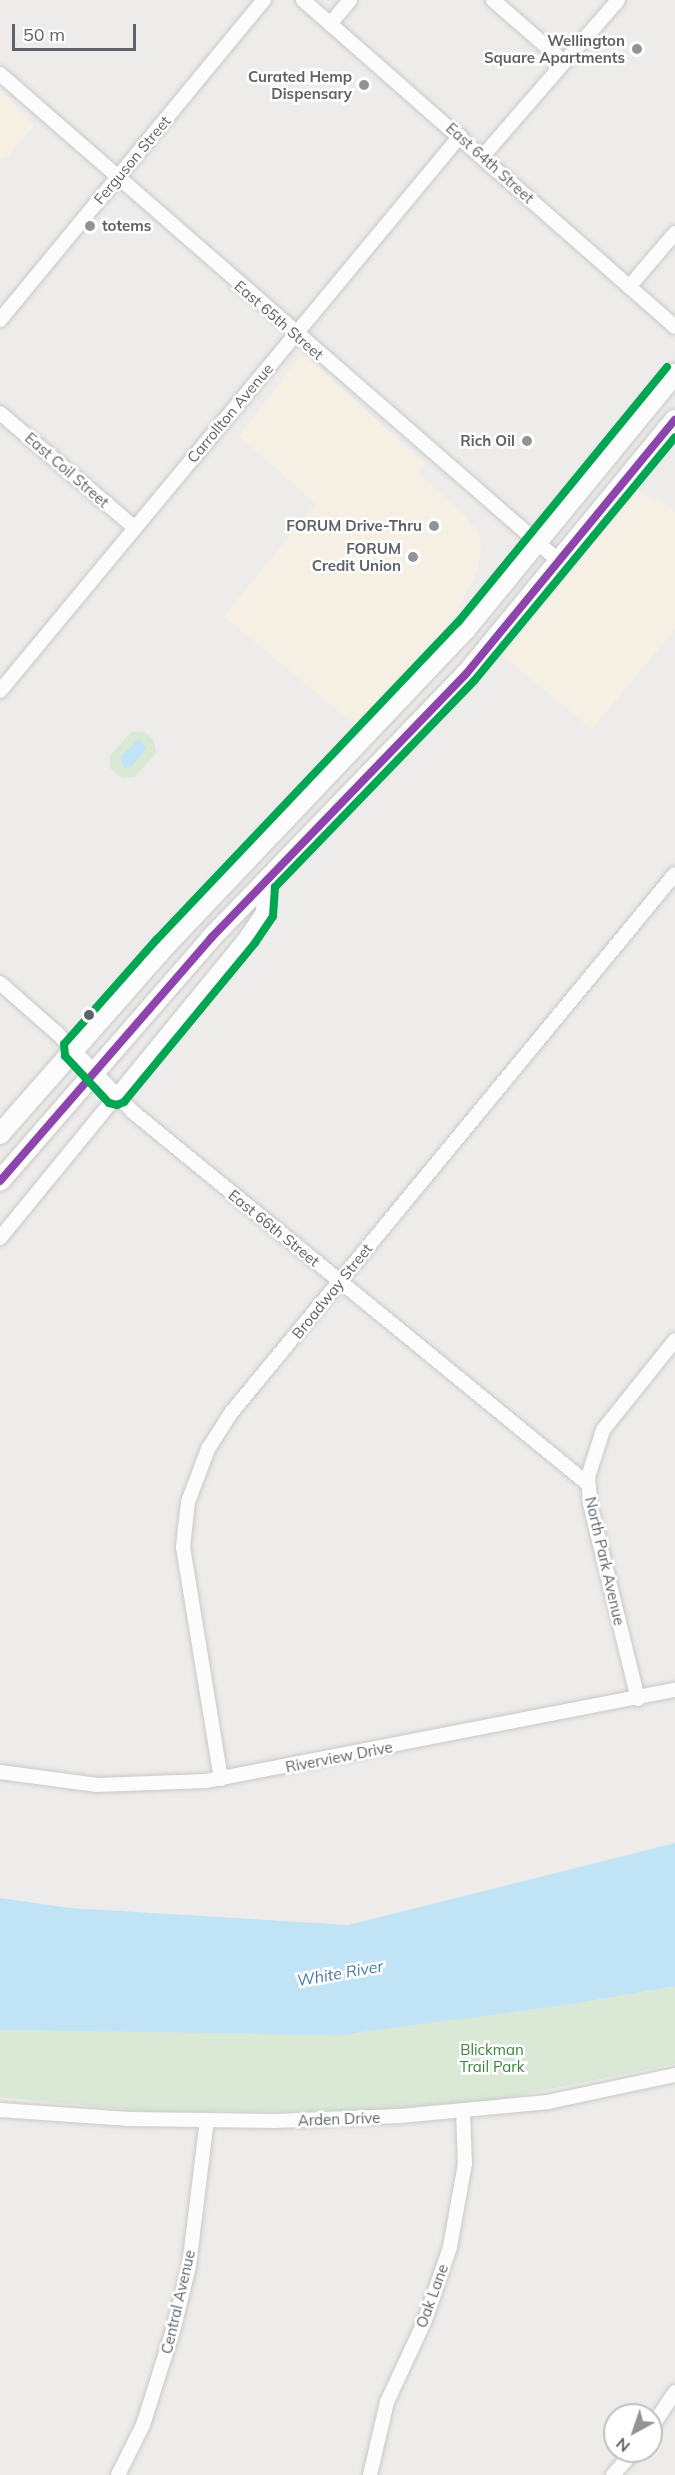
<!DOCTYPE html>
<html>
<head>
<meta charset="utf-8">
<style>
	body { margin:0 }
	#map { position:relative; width:675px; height:2475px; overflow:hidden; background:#eeecea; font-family:Mulish,sans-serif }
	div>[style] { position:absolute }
	.commercial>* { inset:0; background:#f6f0e4 }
	.green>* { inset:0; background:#d9e9d6 }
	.water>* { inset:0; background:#c0e3f6 }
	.roads { filter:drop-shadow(0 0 2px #c8c9c9) drop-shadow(0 0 2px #c8c9c9) }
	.street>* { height:14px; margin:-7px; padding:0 7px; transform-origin:7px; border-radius:7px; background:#fcfcfc }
	.secondary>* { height:20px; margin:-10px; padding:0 10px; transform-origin:10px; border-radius:10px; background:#fcfcfc }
	.bus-1>* { height:8px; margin:-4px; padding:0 4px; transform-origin:4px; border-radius:4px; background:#8e44ad }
	.bus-2>* { height:8px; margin:-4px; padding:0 4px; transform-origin:4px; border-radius:4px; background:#00a651 }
	.dots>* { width:16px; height:16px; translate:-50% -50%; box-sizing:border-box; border:3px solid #fff; border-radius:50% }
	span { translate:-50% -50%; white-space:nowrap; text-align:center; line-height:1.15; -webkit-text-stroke:5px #fff; paint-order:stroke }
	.poi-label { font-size:15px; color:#5f6367; font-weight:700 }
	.right { translate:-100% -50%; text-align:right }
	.left { translate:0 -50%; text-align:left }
	.street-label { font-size:15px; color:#5f6367 }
	.park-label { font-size:15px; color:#3c833a }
	.water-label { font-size:16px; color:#467ba4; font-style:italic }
	.north { position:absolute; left:603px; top:2403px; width:60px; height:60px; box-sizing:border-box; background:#fff; border:2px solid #bfc1c2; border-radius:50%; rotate:220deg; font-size:16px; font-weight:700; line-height:24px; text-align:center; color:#5f6367 }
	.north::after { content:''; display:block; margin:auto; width:21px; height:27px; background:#919395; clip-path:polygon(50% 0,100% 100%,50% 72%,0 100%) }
	.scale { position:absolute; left:12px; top:24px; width:124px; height:27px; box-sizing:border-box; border:3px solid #5f6367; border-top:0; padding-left:8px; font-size:18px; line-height:21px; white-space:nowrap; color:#5f6367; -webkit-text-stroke:4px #fff; paint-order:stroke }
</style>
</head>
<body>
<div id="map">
	<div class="commercial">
		<i style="clip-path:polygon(0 89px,34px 126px,6px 158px,0 159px)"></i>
		<i style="clip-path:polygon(306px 356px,425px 464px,418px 473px,464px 515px,479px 533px,481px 548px,478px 569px,452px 620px,355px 725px,224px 616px,316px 504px,239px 436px,298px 359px)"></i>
		<i style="clip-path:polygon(638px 489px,654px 502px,658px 498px,675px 512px,675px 629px,592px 729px,503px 656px)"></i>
	</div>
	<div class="green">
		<i style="clip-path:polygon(144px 731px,154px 740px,156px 753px,135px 777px,122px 778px,110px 768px,110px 756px,131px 732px)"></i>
		<i style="clip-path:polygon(675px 1986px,675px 2064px,494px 2100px,371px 2110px,153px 2112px,0 2097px,0 2030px,340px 2035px,573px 2004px)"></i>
	</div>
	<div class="water">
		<i style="clip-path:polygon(139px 739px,146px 749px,131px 767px,124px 768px,120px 757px)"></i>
		<i style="clip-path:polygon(675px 1843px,675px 1986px,573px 2004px,340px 2035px,0 2030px,0 1898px,70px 1908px,348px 1925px)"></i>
	</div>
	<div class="roads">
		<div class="street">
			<i style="left:303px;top:0;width:495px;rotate:41.3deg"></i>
			<i style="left:493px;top:0;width:94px;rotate:41.1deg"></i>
			<i style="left:330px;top:24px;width:31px;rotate:-50deg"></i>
			<i style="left:0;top:74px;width:743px;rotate:41.07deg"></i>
			<i style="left:483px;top:156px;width:206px;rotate:-49.1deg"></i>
			<i style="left:629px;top:287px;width:71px;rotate:-49.6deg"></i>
			<i style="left:0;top:320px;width:415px;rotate:-50.5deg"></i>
			<i style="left:0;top:413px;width:177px;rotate:40.4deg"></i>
			<i style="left:0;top:691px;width:721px;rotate:-50.35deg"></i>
			<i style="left:0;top:983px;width:76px;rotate:41.3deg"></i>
			<i style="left:57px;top:1033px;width:110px;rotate:46.1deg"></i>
			<i style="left:133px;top:1112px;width:588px;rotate:39.27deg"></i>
			<i style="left:0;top:1238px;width:390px;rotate:-50.7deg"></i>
			<i style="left:247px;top:936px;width:29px;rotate:-56deg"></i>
			<i style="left:263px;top:912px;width:30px;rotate:-86deg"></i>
			<i style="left:638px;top:1699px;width:202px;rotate:-103.8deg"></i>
			<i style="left:590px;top:1503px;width:26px;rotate:-94deg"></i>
			<i style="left:588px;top:1477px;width:49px;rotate:-72.3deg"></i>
			<i style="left:603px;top:1430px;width:115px;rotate:-51.3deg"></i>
			<i style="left:0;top:1772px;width:98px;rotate:7.6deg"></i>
			<i style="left:97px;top:1785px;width:109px;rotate:-2.1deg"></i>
			<i style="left:206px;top:1781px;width:478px;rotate:-11deg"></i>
			<i style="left:221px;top:1779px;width:235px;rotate:-99.3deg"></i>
			<i style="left:183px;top:1547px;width:45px;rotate:-83.7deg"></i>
			<i style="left:188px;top:1502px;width:57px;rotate:-69.3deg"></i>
			<i style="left:208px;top:1449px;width:43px;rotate:-57.4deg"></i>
			<i style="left:231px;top:1413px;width:698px;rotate:-50.52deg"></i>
			<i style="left:0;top:2110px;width:130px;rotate:4deg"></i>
			<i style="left:130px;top:2119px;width:145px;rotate:0.8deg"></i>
			<i style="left:275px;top:2121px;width:125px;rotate:-2.3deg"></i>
			<i style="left:400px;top:2116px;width:149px;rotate:-5.4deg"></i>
			<i style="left:548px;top:2102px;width:130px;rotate:-12deg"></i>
			<i style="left:651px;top:2428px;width:43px;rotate:-56.3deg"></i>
			<i style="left:118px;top:2475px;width:56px;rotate:-63.4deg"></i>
			<i style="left:143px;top:2425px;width:103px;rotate:-72.4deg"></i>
			<i style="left:174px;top:2327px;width:63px;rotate:-76.2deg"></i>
			<i style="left:189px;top:2266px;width:147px;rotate:-83deg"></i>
			<i style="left:370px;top:2475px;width:75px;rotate:-76.9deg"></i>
			<i style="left:387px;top:2402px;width:90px;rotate:-65.1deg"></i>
			<i style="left:425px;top:2320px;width:77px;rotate:-71.1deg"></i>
			<i style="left:450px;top:2247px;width:84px;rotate:-79.8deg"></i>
			<i style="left:465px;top:2164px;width:53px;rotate:-92.2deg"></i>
			<i style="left:613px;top:2475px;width:32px;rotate:-49deg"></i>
		</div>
		<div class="secondary">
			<i style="left:0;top:1134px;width:250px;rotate:-48.7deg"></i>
			<i style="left:165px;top:946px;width:437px;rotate:-46.5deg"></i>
			<i style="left:466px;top:629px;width:330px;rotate:-50.7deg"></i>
			<i style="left:0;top:1181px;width:322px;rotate:-49deg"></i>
			<i style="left:211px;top:938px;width:367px;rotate:-46deg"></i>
			<i style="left:466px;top:674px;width:329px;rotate:-50.6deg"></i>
		</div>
	</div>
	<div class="bus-1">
		<i style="left:0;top:1181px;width:322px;rotate:-49deg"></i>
		<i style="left:211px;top:938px;width:367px;rotate:-46deg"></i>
		<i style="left:466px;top:674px;width:329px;rotate:-50.6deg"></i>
	</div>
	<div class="bus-2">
		<i style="left:667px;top:367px;width:330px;rotate:129.3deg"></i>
		<i style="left:458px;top:622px;width:437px;rotate:133.5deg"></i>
		<i style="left:157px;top:939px;width:140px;rotate:131.5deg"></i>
		<i style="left:64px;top:1044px;width:12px;rotate:85deg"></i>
		<i style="left:65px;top:1056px;width:64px;rotate:46.9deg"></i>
		<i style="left:109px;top:1103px;width:8px;rotate:14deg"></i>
		<i style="left:117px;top:1105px;width:8px;rotate:-23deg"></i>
		<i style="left:124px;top:1102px;width:206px;rotate:-50.5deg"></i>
		<i style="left:255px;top:943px;width:32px;rotate:-56deg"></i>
		<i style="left:273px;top:916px;width:29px;rotate:-86deg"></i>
		<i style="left:275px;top:887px;width:286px;rotate:-46deg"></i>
		<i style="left:474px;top:681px;width:316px;rotate:-50.5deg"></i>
	</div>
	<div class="dots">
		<i style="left:637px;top:49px;background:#919395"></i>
		<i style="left:364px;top:85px;background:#919395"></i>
		<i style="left:90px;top:226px;background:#919395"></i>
		<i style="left:527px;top:441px;background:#919395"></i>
		<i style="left:434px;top:526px;background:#919395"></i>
		<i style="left:413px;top:557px;background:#919395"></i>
		<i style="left:89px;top:1015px;background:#5f6367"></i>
	</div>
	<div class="poi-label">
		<span class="right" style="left:625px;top:49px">Wellington<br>Square Apartments</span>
		<span class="right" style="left:352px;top:85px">Curated Hemp<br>Dispensary</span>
		<span class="left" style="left:102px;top:226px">totems</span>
		<span class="right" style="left:515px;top:441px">Rich Oil</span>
		<span class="right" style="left:422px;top:526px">FORUM Drive-Thru</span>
		<span class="right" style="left:401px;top:557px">FORUM<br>Credit Union</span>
	</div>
	<div class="street-label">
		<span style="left:132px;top:160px;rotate:-50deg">Ferguson Street</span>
		<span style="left:490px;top:163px;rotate:42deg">East 64th Street</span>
		<span style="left:279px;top:320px;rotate:41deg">East 65th Street</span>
		<span style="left:230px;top:413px;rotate:-50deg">Carrollton Avenue</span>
		<span style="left:67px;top:470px;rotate:41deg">East Coil Street</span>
		<span style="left:274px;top:1228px;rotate:39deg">East 66th Street</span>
		<span style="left:332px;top:1291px;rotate:-51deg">Broadway Street</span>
		<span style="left:605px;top:1561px;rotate:77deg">North Park Avenue</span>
		<span style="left:339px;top:1757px;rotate:-11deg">Riverview Drive</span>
		<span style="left:339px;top:2119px;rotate:-2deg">Arden Drive</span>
		<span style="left:432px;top:2296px;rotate:-70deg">Oak Lane</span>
		<span style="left:178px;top:2302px;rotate:-77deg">Central Avenue</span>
	</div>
	<div class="park-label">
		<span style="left:492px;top:2058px">Blickman<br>Trail Park</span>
	</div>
	<div class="water-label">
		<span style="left:340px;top:1973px;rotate:-10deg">White River</span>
	</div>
	<div class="north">N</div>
	<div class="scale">50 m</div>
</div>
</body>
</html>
